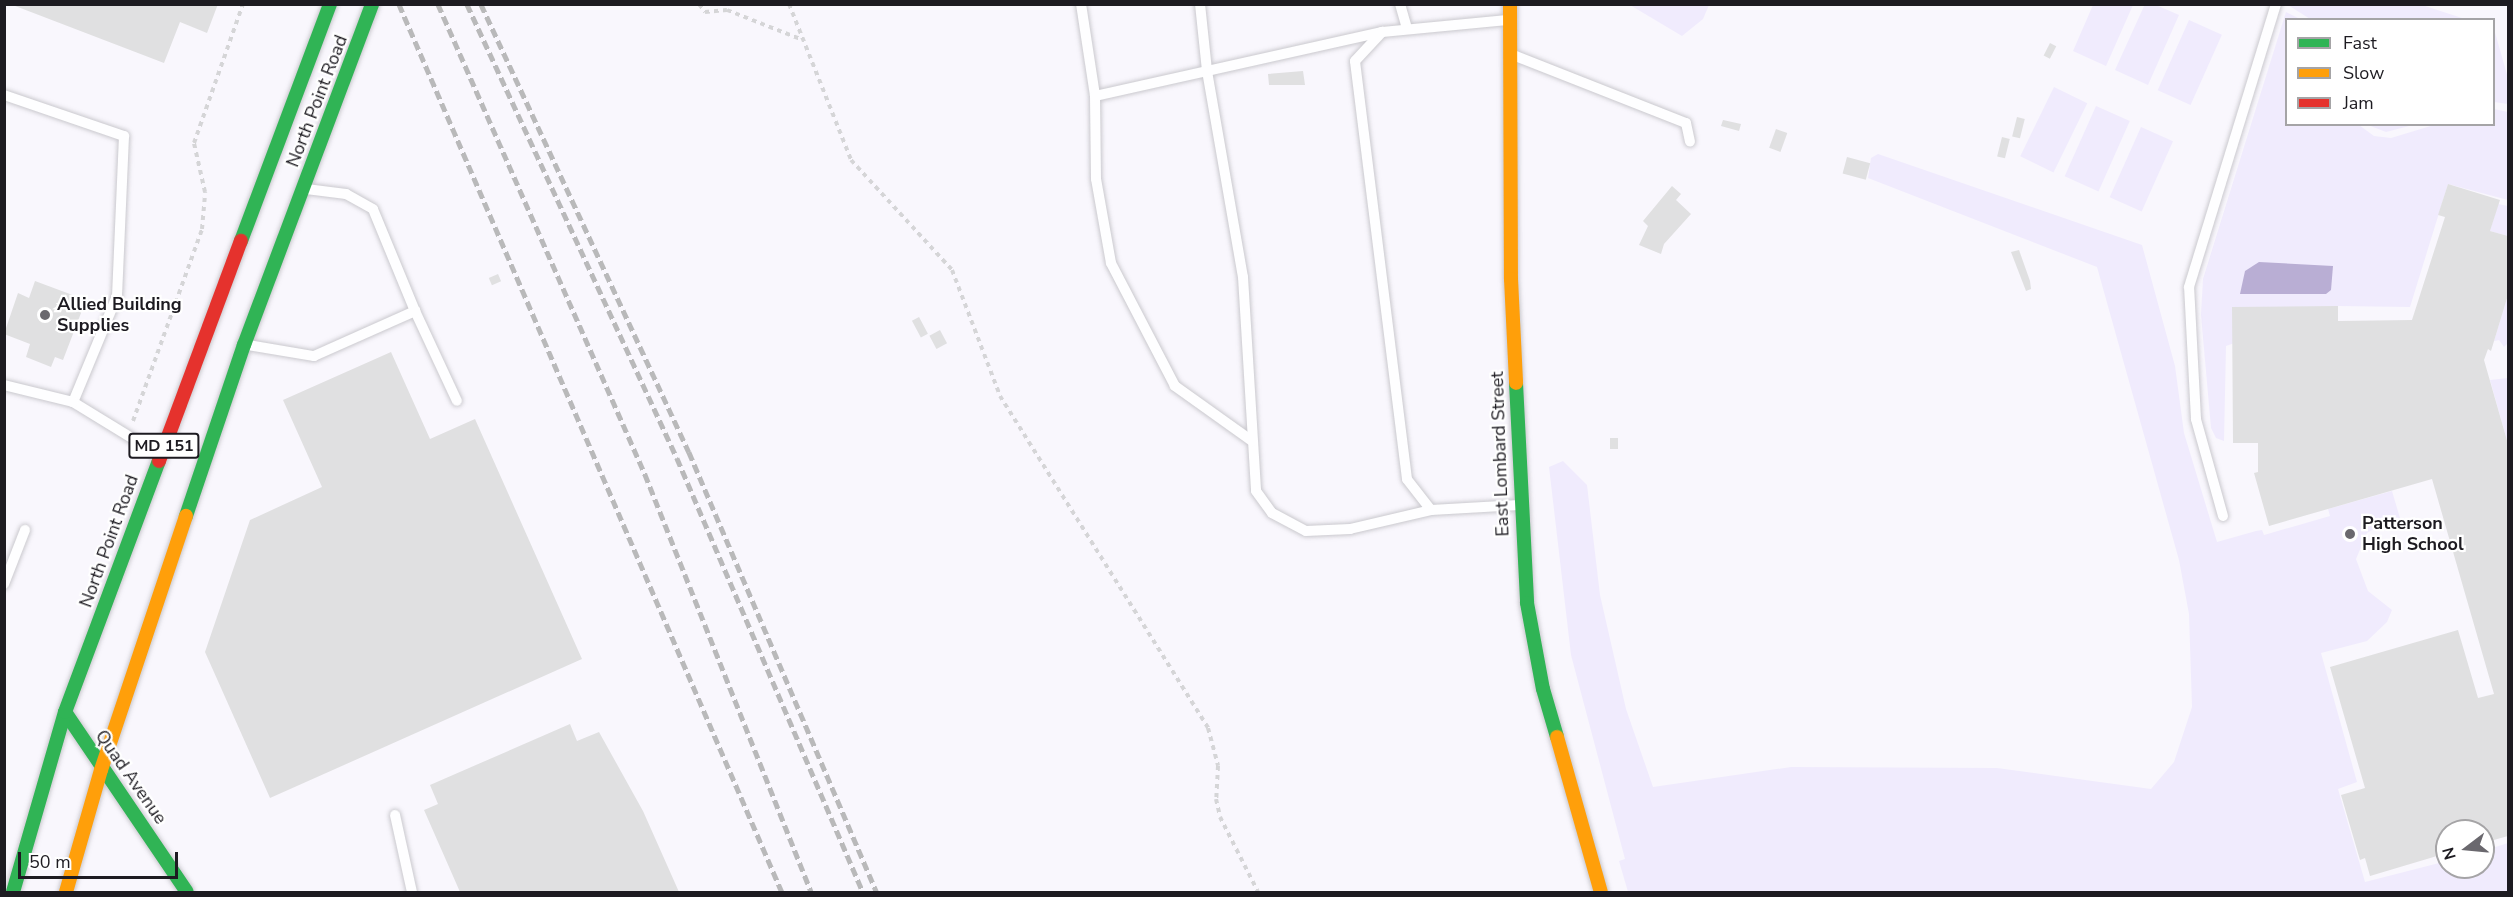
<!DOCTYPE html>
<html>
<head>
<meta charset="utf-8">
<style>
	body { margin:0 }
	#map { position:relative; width:2513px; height:897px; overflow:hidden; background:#f9f7fd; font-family:"Nunito Sans",sans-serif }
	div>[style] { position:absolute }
	.green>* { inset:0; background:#f0ebfd; transform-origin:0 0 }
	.water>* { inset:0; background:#b9aed4 }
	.building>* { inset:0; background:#e0e0e1; transform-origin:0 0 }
	.path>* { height:4px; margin-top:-2px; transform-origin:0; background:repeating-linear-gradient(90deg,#d5d5d7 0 4.5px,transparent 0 9px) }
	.roads { filter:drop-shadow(0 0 2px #cac9ce) drop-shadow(0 0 2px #cac9ce) }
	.lane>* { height:10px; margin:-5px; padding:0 5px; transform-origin:5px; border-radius:5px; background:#fefeff }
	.fast>* { height:14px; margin:-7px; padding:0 7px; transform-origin:7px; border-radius:7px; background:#30b455 }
	.slow>* { height:14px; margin:-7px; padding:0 7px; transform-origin:7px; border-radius:7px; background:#ff9f0a }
	.jam>* { height:14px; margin:-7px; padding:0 7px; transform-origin:7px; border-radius:7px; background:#e5322d }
	.rail>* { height:4.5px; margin-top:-2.25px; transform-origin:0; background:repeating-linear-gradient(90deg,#b9b9ba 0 9px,transparent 0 13.5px) }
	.dots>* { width:16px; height:16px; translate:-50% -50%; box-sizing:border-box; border:3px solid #fff; border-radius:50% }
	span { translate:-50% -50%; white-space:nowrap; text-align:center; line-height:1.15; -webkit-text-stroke:4.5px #fff; paint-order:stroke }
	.shield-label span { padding:2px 4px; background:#fff; border:2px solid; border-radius:4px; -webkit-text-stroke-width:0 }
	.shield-label { font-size:16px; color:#1d1b21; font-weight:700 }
	.street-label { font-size:18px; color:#1d1b21 }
	.poi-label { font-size:18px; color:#1d1b21; font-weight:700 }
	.left { translate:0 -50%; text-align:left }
	.frame { position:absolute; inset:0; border:6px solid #1d1b21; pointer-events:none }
	.legend { position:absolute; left:2285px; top:18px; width:210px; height:108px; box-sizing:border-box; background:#fff; border:2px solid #a5a4a6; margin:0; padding:8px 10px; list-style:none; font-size:18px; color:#1d1b21 }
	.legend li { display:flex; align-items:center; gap:12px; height:30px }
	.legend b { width:30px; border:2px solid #a5a4a6 }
	.north { position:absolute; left:2435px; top:819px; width:60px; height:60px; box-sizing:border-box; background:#fff; border:2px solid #a5a4a6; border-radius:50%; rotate:254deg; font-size:16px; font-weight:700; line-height:24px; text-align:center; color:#1d1b21 }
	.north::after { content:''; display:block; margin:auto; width:21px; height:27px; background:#6a686e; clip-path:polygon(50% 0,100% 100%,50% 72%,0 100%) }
	.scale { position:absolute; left:18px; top:852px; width:160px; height:27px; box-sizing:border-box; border:3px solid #1d1b21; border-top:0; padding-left:8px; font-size:18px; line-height:21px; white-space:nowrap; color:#1d1b21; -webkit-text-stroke:4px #fff; paint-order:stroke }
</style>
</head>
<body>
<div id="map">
	<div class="green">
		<i style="clip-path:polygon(2145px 4px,2156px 5px,2179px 15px,2148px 85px,2115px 70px)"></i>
		<i style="clip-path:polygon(1630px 5px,1709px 5px,1703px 19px,1682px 36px)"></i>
		<i style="clip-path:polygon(2093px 5px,2133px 5px,2106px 66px,2073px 51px)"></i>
		<i style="clip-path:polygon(2288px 5px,2422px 5px,2465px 19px,2310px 19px)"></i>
		<i style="clip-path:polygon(2286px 12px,2300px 19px,2286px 20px,2286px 124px,2359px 125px,2374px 136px,2391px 138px,2434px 125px,2494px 124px,2494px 109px,2508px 112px,2508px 200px,2448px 184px,2410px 307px,2338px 306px,2226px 346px,2224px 441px,2216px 438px,2211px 428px,2201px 315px,2203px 279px)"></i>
		<i style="left:2189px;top:20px;width:36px;height:77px;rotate:24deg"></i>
		<i style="clip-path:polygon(2494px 29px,2508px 78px,2508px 104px,2494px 102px)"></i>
		<i style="left:2054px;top:87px;width:37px;height:77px;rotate:26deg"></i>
		<i style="left:2096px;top:106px;width:37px;height:77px;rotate:24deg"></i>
		<i style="clip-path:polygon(2368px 125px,2413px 125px,2386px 132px)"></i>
		<i style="left:2141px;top:127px;width:35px;height:77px;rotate:24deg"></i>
		<i style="clip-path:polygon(1878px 154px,2142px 245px,2175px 366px,2184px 433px,2217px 542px,2256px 531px,2262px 530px,2264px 535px,2330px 516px,2328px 509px,2392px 491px,2402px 525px,2384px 523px,2367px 533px,2356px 559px,2368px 591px,2392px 610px,2387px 622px,2367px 641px,2321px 653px,2357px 782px,2338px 789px,2365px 882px,2447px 861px,2447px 867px,2483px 867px,2483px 851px,2508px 843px,2508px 892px,1628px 892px,1619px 861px,1625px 859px,1571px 655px,1549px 467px,1563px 461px,1587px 485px,1600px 595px,1626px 709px,1653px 787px,1791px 767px,1997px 768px,2151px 789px,2174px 762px,2192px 707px,2189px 614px,2179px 560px,2097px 267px,1868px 178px,1871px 158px)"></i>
		<i style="clip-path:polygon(2498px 204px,2508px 206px,2508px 236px,2490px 231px)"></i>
		<i style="clip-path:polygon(2508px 295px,2508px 343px,2504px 347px,2499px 340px,2494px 341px)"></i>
		<i style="clip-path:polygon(2508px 378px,2508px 444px,2490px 380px)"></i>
	</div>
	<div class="water">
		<i style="clip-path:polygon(2259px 262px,2333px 266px,2331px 290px,2326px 294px,2240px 294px,2245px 271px)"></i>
	</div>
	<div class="building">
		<i style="clip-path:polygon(10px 4px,218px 4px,207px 33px,180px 22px,164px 63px)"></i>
		<i style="left:2050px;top:43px;width:7px;height:14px;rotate:27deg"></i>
		<i style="clip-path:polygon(1303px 71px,1305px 85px,1269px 85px,1268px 74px)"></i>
		<i style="left:2017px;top:117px;width:8px;height:20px;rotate:14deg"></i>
		<i style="clip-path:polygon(1723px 120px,1741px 124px,1739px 131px,1721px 126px)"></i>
		<i style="left:1776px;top:129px;width:12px;height:20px;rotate:20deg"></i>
		<i style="left:2002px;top:137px;width:8px;height:20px;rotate:14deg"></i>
		<i style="left:1847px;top:157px;width:24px;height:17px;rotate:15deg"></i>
		<i style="clip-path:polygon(2448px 184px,2500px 200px,2490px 231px,2508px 236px,2508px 295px,2491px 351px,2488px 349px,2484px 360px,2508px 444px,2508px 836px,2483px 843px,2483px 831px,2447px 831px,2447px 853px,2370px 876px,2365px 858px,2360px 860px,2341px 795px,2365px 788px,2330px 667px,2458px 630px,2478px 698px,2494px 694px,2432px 479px,2269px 526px,2254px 473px,2258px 472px,2258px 443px,2233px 443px,2232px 307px,2338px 306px,2338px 321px,2412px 320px,2445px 217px,2438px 215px)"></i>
		<i style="clip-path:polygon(1672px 186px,1681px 194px,1676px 200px,1691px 214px,1664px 244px,1661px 254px,1639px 245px,1648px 226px,1643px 221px)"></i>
		<i style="clip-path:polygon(2019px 250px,2030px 281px,2031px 289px,2026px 291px,2011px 252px)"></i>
		<i style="left:498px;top:274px;width:8px;height:10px;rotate:67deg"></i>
		<i style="clip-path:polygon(35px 281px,86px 300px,63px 360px,55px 357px,51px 367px,26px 357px,30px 344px,4px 334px,18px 293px,29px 298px)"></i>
		<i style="left:919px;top:317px;width:19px;height:8px;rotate:62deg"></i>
		<i style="left:940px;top:330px;width:15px;height:12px;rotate:62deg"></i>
		<i style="clip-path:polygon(391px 352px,430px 439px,475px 419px,582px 659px,270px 798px,205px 652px,250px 520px,322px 487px,283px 400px)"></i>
		<i style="left:1610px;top:438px;width:8px;height:11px"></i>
		<i style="clip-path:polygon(570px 724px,577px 741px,599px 732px,643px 811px,679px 892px,460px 892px,424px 810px,438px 804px,430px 785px)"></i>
	</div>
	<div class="path">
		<i style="left:699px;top:4px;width:10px;rotate:53deg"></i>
		<i style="left:705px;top:12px;width:22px;rotate:-5deg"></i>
		<i style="left:727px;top:10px;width:82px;rotate:21.5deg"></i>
		<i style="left:789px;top:4px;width:168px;rotate:68.3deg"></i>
		<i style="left:851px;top:160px;width:149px;rotate:47.4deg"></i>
		<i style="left:952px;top:270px;width:135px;rotate:69.1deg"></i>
		<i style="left:1000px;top:396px;width:392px;rotate:57.9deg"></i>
		<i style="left:1208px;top:728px;width:39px;rotate:75deg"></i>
		<i style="left:1218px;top:766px;width:33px;rotate:93deg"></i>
		<i style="left:1216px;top:799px;width:18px;rotate:77deg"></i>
		<i style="left:1220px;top:817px;width:84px;rotate:63.1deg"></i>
		<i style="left:133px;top:421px;width:204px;rotate:-70.2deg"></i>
		<i style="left:202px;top:229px;width:37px;rotate:-85deg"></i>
		<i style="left:205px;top:192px;width:50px;rotate:-102.7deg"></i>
		<i style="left:194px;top:143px;width:147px;rotate:-70.6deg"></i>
	</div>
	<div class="roads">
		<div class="lane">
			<i style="left:1081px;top:4px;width:93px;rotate:81.3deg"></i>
			<i style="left:1200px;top:4px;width:67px;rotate:84deg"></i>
			<i style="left:1207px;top:71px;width:209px;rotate:80.1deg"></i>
			<i style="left:1243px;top:277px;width:214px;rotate:86.5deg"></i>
			<i style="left:1256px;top:491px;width:27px;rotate:54deg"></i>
			<i style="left:1272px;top:513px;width:38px;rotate:28deg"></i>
			<i style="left:1306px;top:531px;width:44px;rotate:-2.6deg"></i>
			<i style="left:1350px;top:529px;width:83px;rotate:-13.2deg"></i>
			<i style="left:1431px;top:510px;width:88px;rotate:-3.3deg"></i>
			<i style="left:1400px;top:4px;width:25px;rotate:74deg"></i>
			<i style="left:1513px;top:55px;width:186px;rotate:21.5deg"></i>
			<i style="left:1686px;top:123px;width:19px;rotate:78deg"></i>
			<i style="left:4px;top:95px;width:127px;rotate:18.9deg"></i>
			<i style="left:124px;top:136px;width:160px;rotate:92.5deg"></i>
			<i style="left:117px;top:296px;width:115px;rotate:112.5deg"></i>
			<i style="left:73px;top:402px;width:100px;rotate:31.5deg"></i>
			<i style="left:415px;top:311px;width:99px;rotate:65deg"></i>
			<i style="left:248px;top:345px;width:67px;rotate:9.5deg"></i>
			<i style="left:314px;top:356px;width:111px;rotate:-24deg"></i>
			<i style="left:415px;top:311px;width:110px;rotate:-112.4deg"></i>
			<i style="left:373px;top:209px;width:31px;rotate:-151deg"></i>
			<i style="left:346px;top:194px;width:40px;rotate:-172.9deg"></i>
			<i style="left:4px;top:385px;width:71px;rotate:13.8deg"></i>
			<i style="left:1252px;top:441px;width:95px;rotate:-144.5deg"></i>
			<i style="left:1175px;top:386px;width:139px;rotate:-117.5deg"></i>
			<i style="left:1111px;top:263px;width:85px;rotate:-100.1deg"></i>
			<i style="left:1096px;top:179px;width:83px;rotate:-90.7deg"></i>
			<i style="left:1095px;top:96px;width:294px;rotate:-12.6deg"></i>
			<i style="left:1431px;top:510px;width:39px;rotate:-128deg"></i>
			<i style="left:1407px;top:479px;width:421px;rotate:-97.1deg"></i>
			<i style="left:1355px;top:61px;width:40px;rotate:-47deg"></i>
			<i style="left:1382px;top:32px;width:126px;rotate:-5.5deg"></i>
			<i style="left:2223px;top:516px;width:101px;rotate:-105.6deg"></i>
			<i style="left:2196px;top:419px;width:132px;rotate:-93deg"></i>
			<i style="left:2189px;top:287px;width:296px;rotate:-72.9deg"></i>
			<i style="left:4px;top:584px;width:58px;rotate:-68.7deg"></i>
			<i style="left:395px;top:815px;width:79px;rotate:77.6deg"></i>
		</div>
		<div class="fast">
			<i style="left:241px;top:241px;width:253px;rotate:-69.4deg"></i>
			<i style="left:1516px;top:383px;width:220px;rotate:87.1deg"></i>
			<i style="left:1527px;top:603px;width:87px;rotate:79.5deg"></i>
			<i style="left:1543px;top:689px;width:50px;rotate:73.7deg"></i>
			<i style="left:186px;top:516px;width:181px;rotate:-71.3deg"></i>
			<i style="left:244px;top:345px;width:364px;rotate:-69.4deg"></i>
			<i style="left:65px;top:712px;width:217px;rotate:55.9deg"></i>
			<i style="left:13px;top:892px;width:187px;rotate:-73.9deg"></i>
			<i style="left:65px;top:712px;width:268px;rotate:-69.5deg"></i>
		</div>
		<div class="slow">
			<i style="left:1510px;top:4px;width:275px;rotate:89.8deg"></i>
			<i style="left:1511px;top:279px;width:104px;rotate:87.2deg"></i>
			<i style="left:1557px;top:737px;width:161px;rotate:74.2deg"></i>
			<i style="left:66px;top:892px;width:127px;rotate:-74deg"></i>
			<i style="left:101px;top:770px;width:268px;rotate:-71.5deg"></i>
		</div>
		<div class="jam">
			<i style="left:159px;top:461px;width:235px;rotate:-69.6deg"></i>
		</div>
	</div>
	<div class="rail">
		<i style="left:399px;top:4px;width:967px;rotate:66.67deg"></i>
		<i style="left:438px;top:4px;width:514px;rotate:66.23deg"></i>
		<i style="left:645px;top:474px;width:450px;rotate:68.3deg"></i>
		<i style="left:467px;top:4px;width:500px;rotate:65.18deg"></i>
		<i style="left:677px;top:458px;width:472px;rotate:66.8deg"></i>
		<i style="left:481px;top:4px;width:494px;rotate:65.1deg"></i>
		<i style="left:689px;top:452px;width:478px;rotate:66.9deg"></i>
	</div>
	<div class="dots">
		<i style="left:45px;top:315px;background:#6a686e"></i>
		<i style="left:2350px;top:534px;background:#6a686e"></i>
	</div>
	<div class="shield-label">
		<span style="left:164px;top:446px">MD 151</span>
	</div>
	<div class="street-label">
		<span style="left:317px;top:101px;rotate:-69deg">North Point Road</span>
		<span style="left:1500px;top:454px;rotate:-92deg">East Lombard Street</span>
		<span style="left:109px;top:541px;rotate:-70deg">North Point Road</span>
		<span style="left:131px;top:777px;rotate:55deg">Quad Avenue</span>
	</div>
	<div class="poi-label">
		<span class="left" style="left:57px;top:315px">Allied Building<br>Supplies</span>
		<span class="left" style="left:2362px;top:534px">Patterson<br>High School</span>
	</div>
	<div class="frame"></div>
	<ul class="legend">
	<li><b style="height:8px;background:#30b455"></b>Fast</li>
	<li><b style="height:8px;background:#ff9f0a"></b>Slow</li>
	<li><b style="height:8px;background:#e5322d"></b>Jam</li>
	</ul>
	<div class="north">N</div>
	<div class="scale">50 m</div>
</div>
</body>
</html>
